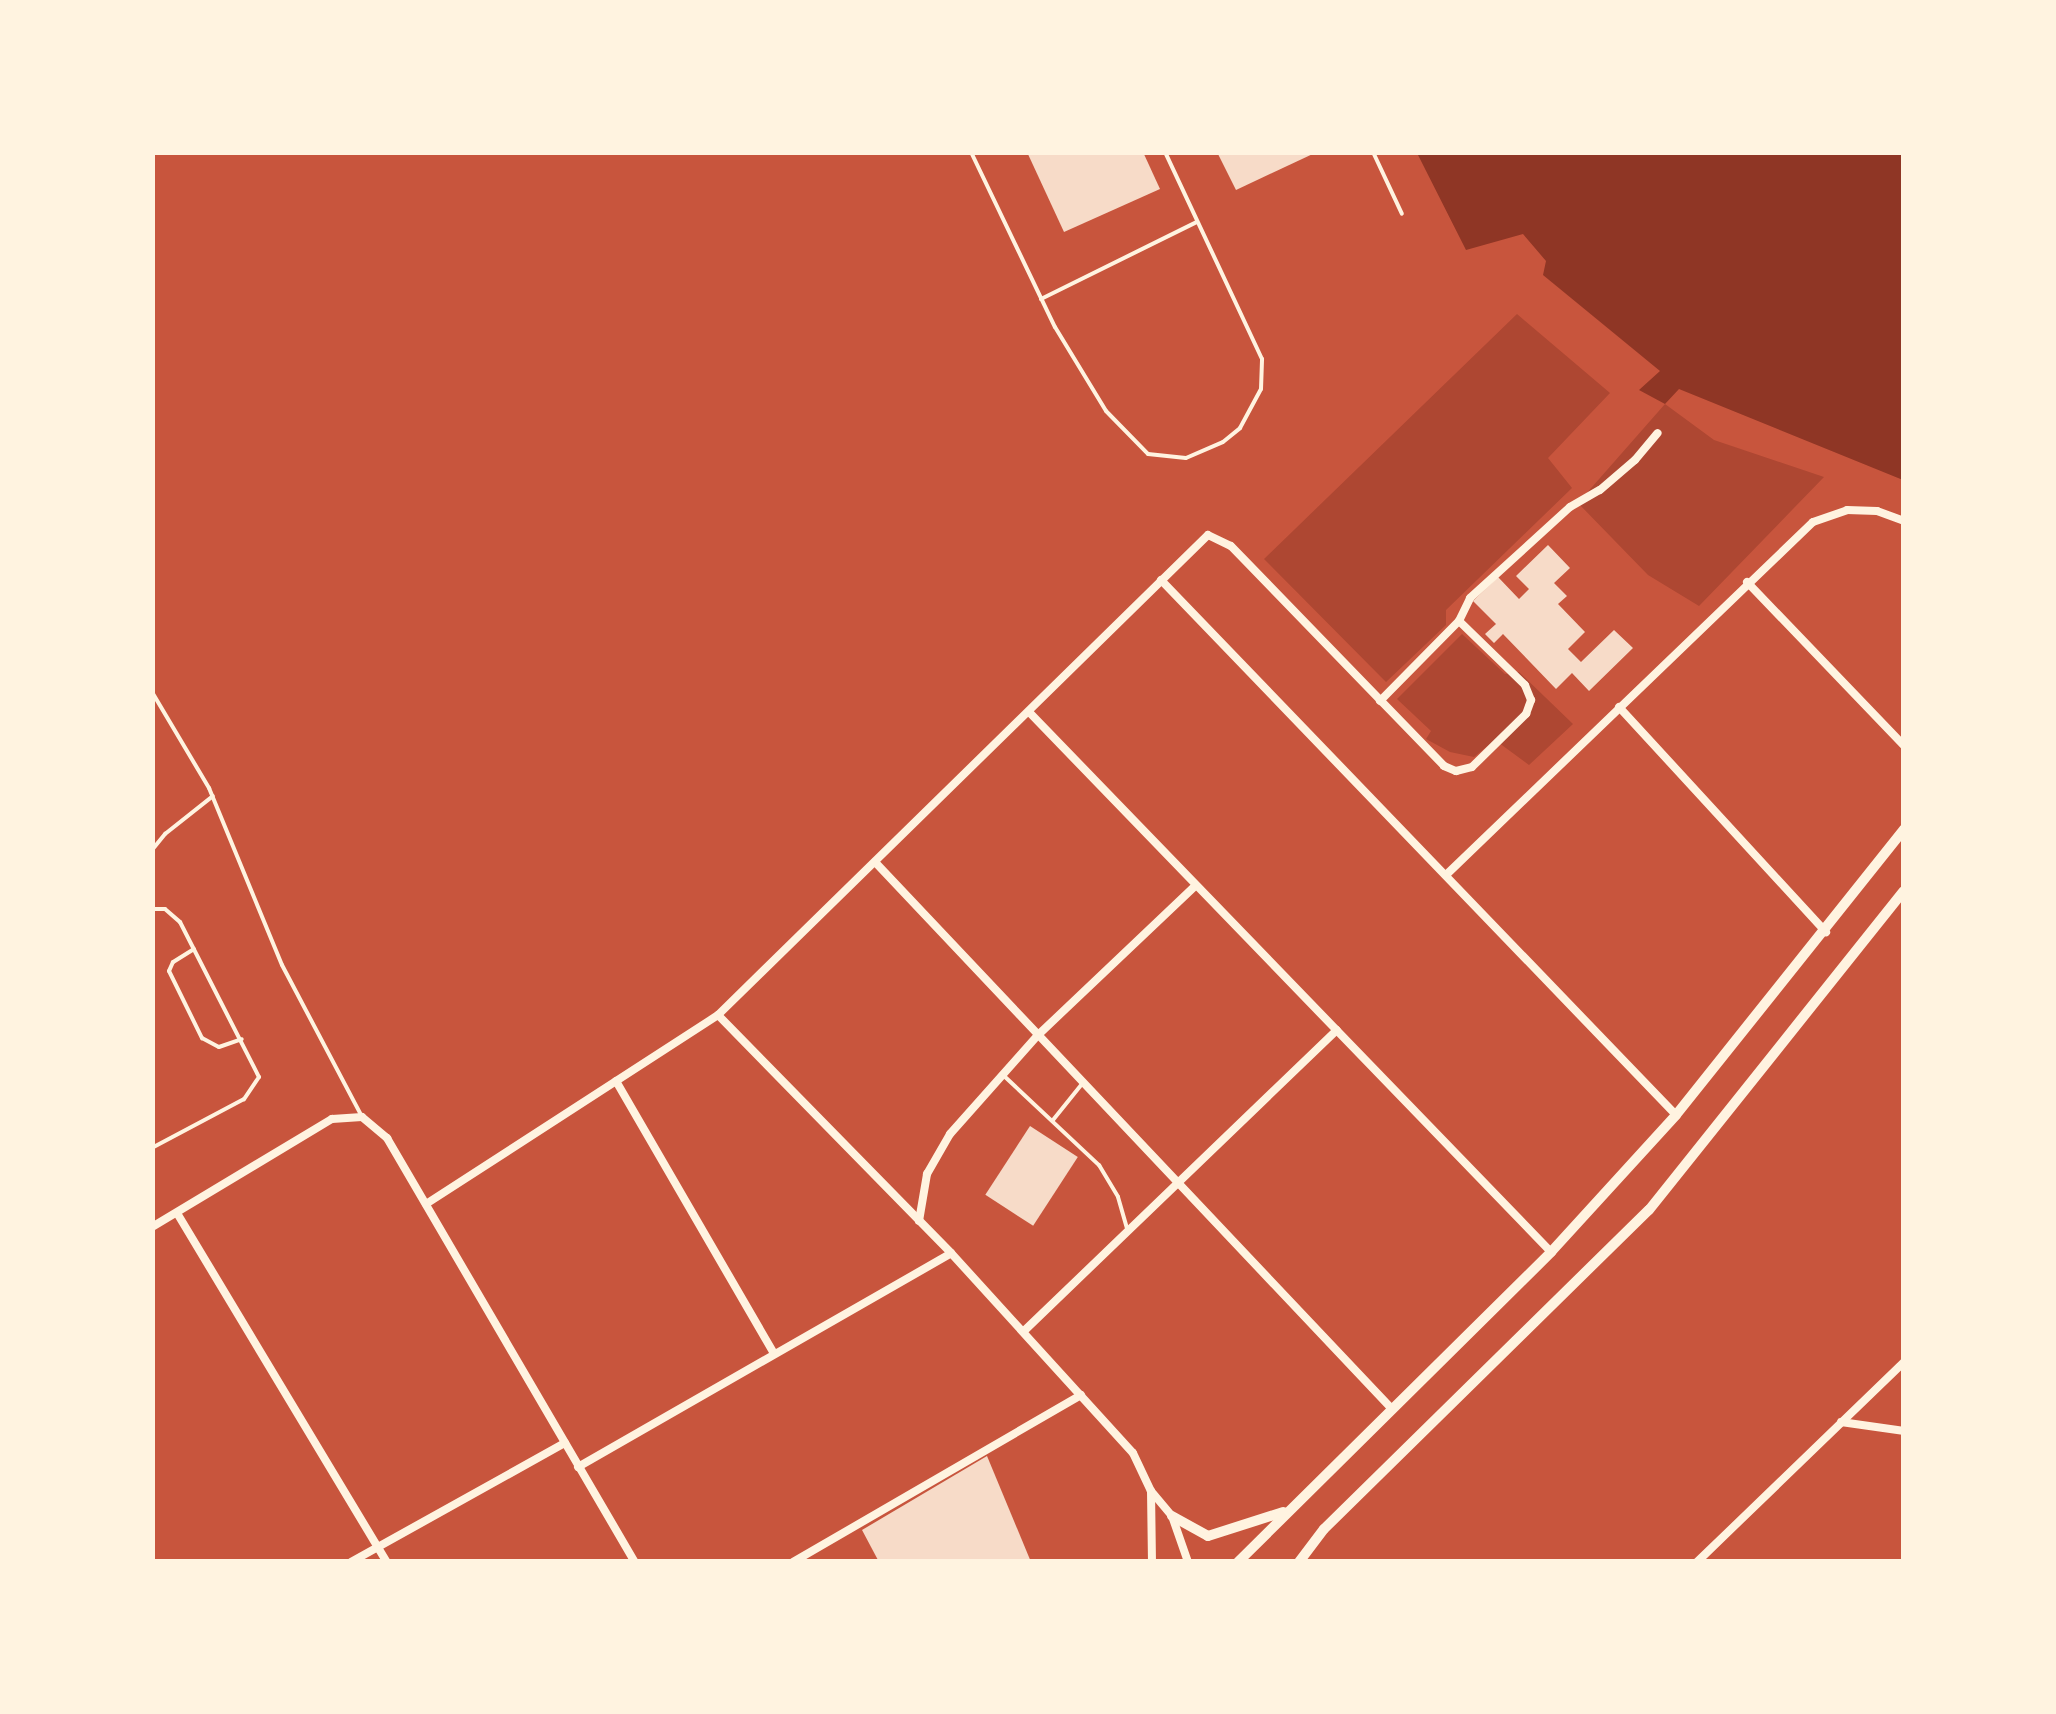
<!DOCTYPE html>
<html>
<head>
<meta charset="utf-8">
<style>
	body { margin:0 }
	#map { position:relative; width:2056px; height:1714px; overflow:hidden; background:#c8553d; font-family:"PT Sans",sans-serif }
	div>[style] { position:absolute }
	.green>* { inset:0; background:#ae4732 }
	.water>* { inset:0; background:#8f3625 }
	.building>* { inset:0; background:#f7dbc8; transform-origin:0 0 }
	.service>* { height:4px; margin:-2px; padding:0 2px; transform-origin:2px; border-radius:2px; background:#fff3e0 }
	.minor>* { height:8px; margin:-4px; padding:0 4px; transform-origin:4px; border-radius:4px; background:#fff3e0 }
	.tertiary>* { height:10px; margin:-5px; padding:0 5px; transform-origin:5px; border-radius:5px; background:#fff3e0 }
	span { translate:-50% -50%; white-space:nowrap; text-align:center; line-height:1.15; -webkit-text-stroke:10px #fff3e0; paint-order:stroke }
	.frame { position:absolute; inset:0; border:155px solid #fff3e0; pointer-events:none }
</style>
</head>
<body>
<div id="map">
	<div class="green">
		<i style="clip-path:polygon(1517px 314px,1610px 393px,1548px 458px,1572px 488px,1446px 610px,1446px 625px,1386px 682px,1264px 559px)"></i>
		<i style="clip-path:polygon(1665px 404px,1714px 440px,1824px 477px,1699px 606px,1648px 575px,1578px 503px)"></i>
		<i style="clip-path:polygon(1462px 634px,1505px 674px,1519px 672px,1573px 724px,1529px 765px,1495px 740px,1474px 757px,1450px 752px,1426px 739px,1431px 731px,1397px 699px)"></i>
	</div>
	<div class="water">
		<i style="clip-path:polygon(1417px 153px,1903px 153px,1903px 480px,1679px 389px,1665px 404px,1639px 390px,1660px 371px,1543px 275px,1546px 261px,1523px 234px,1466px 250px)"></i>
	</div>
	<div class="building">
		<i style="clip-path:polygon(1027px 152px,1143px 152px,1160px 189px,1064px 232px)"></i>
		<i style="clip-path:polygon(1217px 152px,1317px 152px,1236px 190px)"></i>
		<i style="clip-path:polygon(1548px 545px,1570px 568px,1554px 583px,1567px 596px,1558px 604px,1585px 632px,1568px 649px,1581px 662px,1614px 630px,1633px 648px,1589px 691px,1572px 673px,1556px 689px,1503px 634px,1494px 643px,1485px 634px,1496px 624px,1473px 601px,1498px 577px,1519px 599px,1529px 589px,1516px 576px)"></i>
		<i style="left:1030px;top:1126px;width:57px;height:82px;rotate:33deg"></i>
		<i style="clip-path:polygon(987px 1456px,1031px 1562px,879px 1562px,862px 1530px)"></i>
	</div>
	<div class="service">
		<i style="left:971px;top:152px;width:194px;rotate:64.4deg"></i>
		<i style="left:1055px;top:327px;width:98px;rotate:58.7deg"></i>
		<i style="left:1106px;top:411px;width:60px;rotate:45.7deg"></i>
		<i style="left:1148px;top:454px;width:38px;rotate:6deg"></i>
		<i style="left:1186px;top:458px;width:40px;rotate:-23.4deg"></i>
		<i style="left:1223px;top:442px;width:22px;rotate:-39deg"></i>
		<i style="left:1240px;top:428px;width:44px;rotate:-61.7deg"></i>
		<i style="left:1261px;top:389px;width:30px;rotate:-88deg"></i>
		<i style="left:1262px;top:359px;width:229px;rotate:-115.1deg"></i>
		<i style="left:1373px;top:152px;width:68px;rotate:64.9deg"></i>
		<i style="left:1041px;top:299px;width:174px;rotate:-26.3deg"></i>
		<i style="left:152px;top:692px;width:112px;rotate:59.3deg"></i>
		<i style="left:209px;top:788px;width:191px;rotate:67.6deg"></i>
		<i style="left:282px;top:965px;width:172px;rotate:62.2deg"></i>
		<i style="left:152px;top:850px;width:21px;rotate:-51deg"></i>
		<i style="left:165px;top:834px;width:61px;rotate:-38.4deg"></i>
		<i style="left:152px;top:909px;width:13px"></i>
		<i style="left:165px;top:909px;width:20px;rotate:41deg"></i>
		<i style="left:180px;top:922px;width:174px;rotate:63deg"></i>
		<i style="left:259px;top:1077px;width:27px;rotate:124deg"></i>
		<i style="left:244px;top:1099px;width:104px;rotate:152deg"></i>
		<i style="left:194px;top:949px;width:25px;rotate:148deg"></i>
		<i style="left:173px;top:962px;width:10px;rotate:114deg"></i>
		<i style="left:169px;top:971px;width:75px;rotate:63.8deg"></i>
		<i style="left:202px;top:1038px;width:19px;rotate:28deg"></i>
		<i style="left:219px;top:1047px;width:24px;rotate:-19deg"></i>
		<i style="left:1003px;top:1075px;width:132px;rotate:43.2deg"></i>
		<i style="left:1099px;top:1165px;width:37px;rotate:59deg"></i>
		<i style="left:1118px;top:1197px;width:35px;rotate:74deg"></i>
		<i style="left:1053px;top:1120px;width:45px;rotate:-51.3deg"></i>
	</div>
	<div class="minor">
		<i style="left:1161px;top:580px;width:743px;rotate:46.09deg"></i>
		<i style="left:1747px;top:582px;width:227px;rotate:46.2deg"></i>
		<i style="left:1380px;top:701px;width:112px;rotate:-45.4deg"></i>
		<i style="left:1459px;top:621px;width:25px;rotate:-64deg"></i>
		<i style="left:1470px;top:598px;width:135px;rotate:-42.3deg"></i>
		<i style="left:1570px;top:507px;width:34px;rotate:-30deg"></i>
		<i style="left:1600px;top:490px;width:46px;rotate:-40.6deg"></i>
		<i style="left:1635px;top:460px;width:35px;rotate:-50deg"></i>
		<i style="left:1619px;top:707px;width:306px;rotate:47.4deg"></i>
		<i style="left:1030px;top:713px;width:750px;rotate:45.97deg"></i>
		<i style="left:875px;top:862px;width:751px;rotate:46.62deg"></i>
		<i style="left:1446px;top:875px;width:509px;rotate:-43.89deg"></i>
		<i style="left:1813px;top:522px;width:36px;rotate:-19deg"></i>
		<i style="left:1847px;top:510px;width:30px;rotate:2deg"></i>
		<i style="left:1877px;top:511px;width:29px;rotate:20deg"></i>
		<i style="left:718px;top:1015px;width:333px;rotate:45.6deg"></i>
		<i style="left:951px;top:1253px;width:270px;rotate:47.7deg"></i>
		<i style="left:1133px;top:1453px;width:42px;rotate:64.7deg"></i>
		<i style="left:1151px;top:1491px;width:71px;rotate:89.2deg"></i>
		<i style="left:616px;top:1081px;width:315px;rotate:59.9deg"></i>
		<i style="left:426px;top:1204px;width:348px;rotate:-32.9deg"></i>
		<i style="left:718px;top:1015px;width:686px;rotate:-44.41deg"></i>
		<i style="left:1208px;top:535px;width:25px;rotate:26deg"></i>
		<i style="left:1231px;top:546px;width:306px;rotate:45.9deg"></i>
		<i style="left:1444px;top:766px;width:13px;rotate:23deg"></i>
		<i style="left:1456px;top:771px;width:16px;rotate:-14deg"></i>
		<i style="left:1472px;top:767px;width:76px;rotate:-44.5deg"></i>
		<i style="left:1526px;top:714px;width:15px;rotate:-70deg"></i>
		<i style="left:1531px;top:700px;width:16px;rotate:-112deg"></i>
		<i style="left:1525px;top:685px;width:92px;rotate:-135.9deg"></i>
		<i style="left:177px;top:1213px;width:407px;rotate:59deg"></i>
		<i style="left:919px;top:1221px;width:48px;rotate:-80.3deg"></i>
		<i style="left:927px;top:1174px;width:46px;rotate:-60.1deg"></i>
		<i style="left:950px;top:1134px;width:131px;rotate:-48.4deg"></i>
		<i style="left:1037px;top:1036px;width:219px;rotate:-43.5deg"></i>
		<i style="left:152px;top:1227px;width:210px;rotate:-31deg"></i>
		<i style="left:332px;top:1119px;width:30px;rotate:-4deg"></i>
		<i style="left:362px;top:1117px;width:33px;rotate:40deg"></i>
		<i style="left:387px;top:1138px;width:491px;rotate:59.7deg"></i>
		<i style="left:1024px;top:1331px;width:434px;rotate:-43.9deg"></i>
		<i style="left:1841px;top:1422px;width:64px;rotate:8.1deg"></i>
		<i style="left:578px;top:1467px;width:430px;rotate:-29.8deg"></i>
		<i style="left:1151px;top:1491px;width:33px;rotate:50deg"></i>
		<i style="left:1172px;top:1516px;width:49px;rotate:70.8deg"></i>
		<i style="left:351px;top:1562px;width:245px;rotate:-29.1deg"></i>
		<i style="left:793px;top:1562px;width:333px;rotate:-30.1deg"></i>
		<i style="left:1697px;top:1562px;width:288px;rotate:-44deg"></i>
	</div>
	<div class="tertiary">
		<i style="left:1172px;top:1516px;width:41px;rotate:29.1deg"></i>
		<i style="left:1208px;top:1536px;width:79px;rotate:-17.7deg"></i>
		<i style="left:1238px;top:1562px;width:441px;rotate:-44.7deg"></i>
		<i style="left:1551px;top:1252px;width:185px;rotate:-47.6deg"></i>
		<i style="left:1676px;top:1115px;width:366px;rotate:-51.4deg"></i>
		<i style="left:1299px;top:1562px;width:41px;rotate:-52.9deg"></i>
		<i style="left:1324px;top:1529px;width:455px;rotate:-44.5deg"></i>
		<i style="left:1649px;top:1210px;width:408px;rotate:-51.4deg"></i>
	</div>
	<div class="frame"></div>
</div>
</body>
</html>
